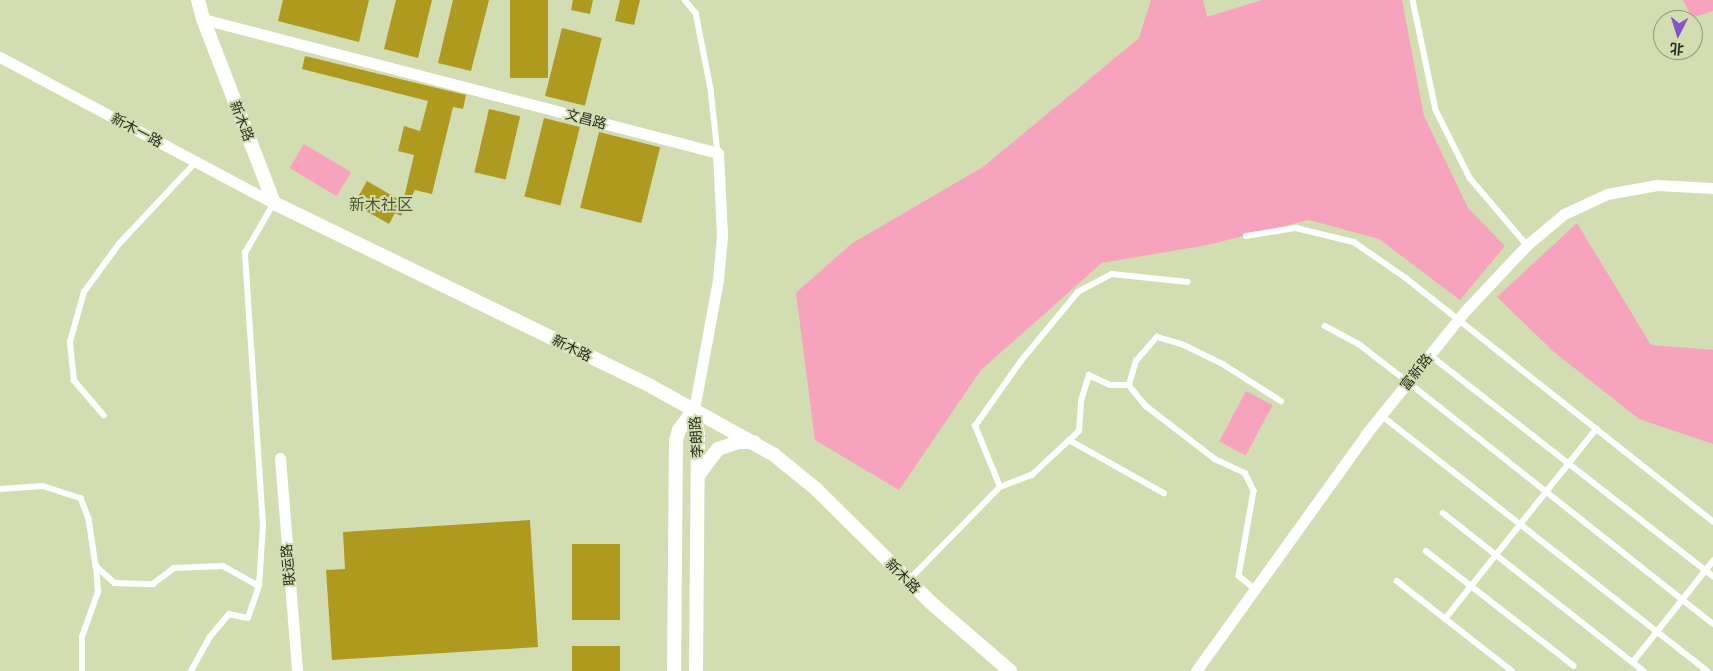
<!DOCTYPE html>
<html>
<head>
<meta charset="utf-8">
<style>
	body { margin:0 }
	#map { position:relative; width:1713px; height:671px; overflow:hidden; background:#d3ddb2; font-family:Ubuntu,"Noto Sans SC",sans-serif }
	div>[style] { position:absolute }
	.green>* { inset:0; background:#f7a3be; transform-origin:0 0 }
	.building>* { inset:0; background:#ae9a1f; transform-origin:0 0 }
	.service>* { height:5.5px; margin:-2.75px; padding:0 2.75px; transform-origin:2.75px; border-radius:2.75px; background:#fff }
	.minor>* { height:11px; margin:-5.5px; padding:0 5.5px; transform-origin:5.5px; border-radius:5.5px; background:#fff }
	.tertiary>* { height:14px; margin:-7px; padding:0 7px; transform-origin:7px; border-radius:7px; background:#fff }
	span { translate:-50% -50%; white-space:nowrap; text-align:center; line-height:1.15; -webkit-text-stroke:4px #d3ddb2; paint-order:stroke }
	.street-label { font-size:14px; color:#2a2e1d }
	.quarter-label { font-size:16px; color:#4c552e }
	.north { position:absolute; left:1653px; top:10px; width:50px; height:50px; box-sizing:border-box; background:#d3ddb2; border:1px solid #8f9776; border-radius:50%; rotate:185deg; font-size:14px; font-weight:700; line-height:20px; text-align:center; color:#2a2e1d }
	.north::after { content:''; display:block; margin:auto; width:18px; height:22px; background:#8454cd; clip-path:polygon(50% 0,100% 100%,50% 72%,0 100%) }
</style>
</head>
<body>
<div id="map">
	<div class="green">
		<i style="clip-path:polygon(1151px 0,1203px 0,1207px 17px,1262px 0,1402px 0,1424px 116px,1468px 208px,1505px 246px,1460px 300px,1379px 239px,1309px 220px,1207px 245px,1102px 263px,981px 370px,899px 490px,815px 440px,796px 293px,851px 244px,983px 167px,1139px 38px)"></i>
		<i style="clip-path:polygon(1683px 0,1713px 0,1713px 11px,1692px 18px)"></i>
		<i style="left:304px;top:144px;width:55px;height:28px;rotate:31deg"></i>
		<i style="clip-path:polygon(1577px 223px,1651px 345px,1713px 350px,1713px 444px,1639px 419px,1554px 352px,1497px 297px)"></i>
		<i style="left:1246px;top:391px;width:30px;height:57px;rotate:28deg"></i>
	</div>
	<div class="building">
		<i style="clip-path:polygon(283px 0,369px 0,359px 42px,278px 21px)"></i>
		<i style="clip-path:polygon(396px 0,432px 0,418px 58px,384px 49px)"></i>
		<i style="clip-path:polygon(453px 0,489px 0,471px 71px,438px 63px)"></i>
		<i style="left:510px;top:0;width:38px;height:78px"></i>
		<i style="clip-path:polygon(573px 0,593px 0,590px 14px,571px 10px)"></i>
		<i style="clip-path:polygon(620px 0,640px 0,634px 25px,615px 21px)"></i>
		<i style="left:562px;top:28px;width:41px;height:70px;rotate:14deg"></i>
		<i style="clip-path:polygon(305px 56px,466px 95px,463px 109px,453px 107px,432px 194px,415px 190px,401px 216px,395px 213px,389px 224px,354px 204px,367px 181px,403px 202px,414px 155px,398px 151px,404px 126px,420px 131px,428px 101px,302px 69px)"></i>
		<i style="left:489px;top:109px;width:32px;height:65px;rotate:13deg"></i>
		<i style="left:544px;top:118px;width:37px;height:81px;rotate:14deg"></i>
		<i style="left:599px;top:132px;width:63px;height:78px;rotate:14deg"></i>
		<i style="clip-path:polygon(530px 520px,538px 647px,332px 660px,326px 570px,345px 569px,343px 532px)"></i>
		<i style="left:572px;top:544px;width:48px;height:76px"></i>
		<i style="left:572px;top:646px;width:48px;height:25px"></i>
	</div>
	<div class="service">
		<i style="left:685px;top:0;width:17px;rotate:50deg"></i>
		<i style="left:696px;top:13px;width:77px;rotate:78.8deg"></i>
		<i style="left:711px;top:89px;width:64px;rotate:83.8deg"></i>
		<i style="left:1413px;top:0;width:112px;rotate:78.2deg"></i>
		<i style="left:1436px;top:110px;width:76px;rotate:63.4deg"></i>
		<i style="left:1470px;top:178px;width:88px;rotate:49.6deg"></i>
		<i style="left:1246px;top:236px;width:51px;rotate:-9.1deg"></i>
		<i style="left:1296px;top:228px;width:60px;rotate:13.6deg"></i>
		<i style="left:1354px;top:242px;width:63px;rotate:34.7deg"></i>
		<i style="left:1406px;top:278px;width:392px;rotate:38.4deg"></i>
		<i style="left:1325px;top:326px;width:40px;rotate:28deg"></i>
		<i style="left:1360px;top:345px;width:61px;rotate:37.6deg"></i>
		<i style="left:1408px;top:382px;width:389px;rotate:38.4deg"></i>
		<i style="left:1430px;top:355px;width:359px;rotate:38deg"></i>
		<i style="left:1129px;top:385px;width:27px;rotate:51deg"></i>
		<i style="left:1146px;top:406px;width:87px;rotate:37.5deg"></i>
		<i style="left:1215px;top:459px;width:33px;rotate:25deg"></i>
		<i style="left:1245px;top:473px;width:20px;rotate:63deg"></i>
		<i style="left:1254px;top:491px;width:86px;rotate:100deg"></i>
		<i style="left:1239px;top:576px;width:21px;rotate:39deg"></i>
		<i style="left:1381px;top:415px;width:415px;rotate:38.1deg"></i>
		<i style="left:104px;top:416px;width:46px;rotate:-130.6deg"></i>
		<i style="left:74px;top:381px;width:39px;rotate:-96deg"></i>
		<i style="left:70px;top:342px;width:52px;rotate:-74.4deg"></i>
		<i style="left:84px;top:292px;width:59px;rotate:-53.9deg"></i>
		<i style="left:119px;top:244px;width:112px;rotate:-46.8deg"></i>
		<i style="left:1069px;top:440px;width:109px;rotate:29.2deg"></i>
		<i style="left:1000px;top:487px;width:34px;rotate:-21deg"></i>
		<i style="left:1032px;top:475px;width:64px;rotate:-43.1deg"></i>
		<i style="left:1079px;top:431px;width:30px;rotate:-86deg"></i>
		<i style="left:1081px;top:401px;width:27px;rotate:-73deg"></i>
		<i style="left:1089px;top:375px;width:23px;rotate:25deg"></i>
		<i style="left:1110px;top:385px;width:19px"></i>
		<i style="left:1129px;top:385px;width:25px;rotate:-74deg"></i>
		<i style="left:1136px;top:361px;width:32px;rotate:-49deg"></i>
		<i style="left:1157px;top:337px;width:26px;rotate:16deg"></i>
		<i style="left:1182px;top:344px;width:46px;rotate:26deg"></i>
		<i style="left:1223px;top:364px;width:69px;rotate:32.5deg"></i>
		<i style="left:0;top:489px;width:43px;rotate:-4deg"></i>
		<i style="left:43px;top:486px;width:40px;rotate:18deg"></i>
		<i style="left:81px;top:498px;width:22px;rotate:69deg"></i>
		<i style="left:89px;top:519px;width:48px;rotate:81.5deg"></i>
		<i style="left:96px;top:566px;width:25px;rotate:42deg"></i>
		<i style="left:115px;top:583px;width:38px;rotate:2deg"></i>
		<i style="left:153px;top:584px;width:26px;rotate:-37deg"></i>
		<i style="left:174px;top:568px;width:49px;rotate:-2.3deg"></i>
		<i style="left:223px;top:566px;width:41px;rotate:29.1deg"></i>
		<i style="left:1443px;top:513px;width:256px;rotate:38.2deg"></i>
		<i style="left:1426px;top:551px;width:187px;rotate:37.8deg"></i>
		<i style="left:909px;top:580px;width:130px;rotate:-45.6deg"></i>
		<i style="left:1000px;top:487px;width:66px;rotate:-112.3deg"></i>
		<i style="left:975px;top:426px;width:80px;rotate:-54.7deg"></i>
		<i style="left:1021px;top:361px;width:89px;rotate:-50.4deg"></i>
		<i style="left:1078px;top:292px;width:38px;rotate:-28deg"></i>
		<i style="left:1112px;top:274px;width:76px;rotate:6deg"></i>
		<i style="left:1397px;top:581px;width:146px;rotate:38deg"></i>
		<i style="left:1445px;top:619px;width:243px;rotate:-51.5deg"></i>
		<i style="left:1633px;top:662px;width:129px;rotate:-51.6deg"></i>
		<i style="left:82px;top:671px;width:34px;rotate:-90deg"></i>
		<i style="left:82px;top:637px;width:48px;rotate:-70.4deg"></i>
		<i style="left:98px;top:592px;width:26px;rotate:-94deg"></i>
		<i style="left:191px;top:671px;width:38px;rotate:-61deg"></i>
		<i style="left:209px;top:638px;width:31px;rotate:-50deg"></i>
		<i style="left:229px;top:614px;width:19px;rotate:12deg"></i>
		<i style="left:248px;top:618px;width:34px;rotate:-71deg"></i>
		<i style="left:259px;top:586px;width:60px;rotate:-86.2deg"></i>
		<i style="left:263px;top:526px;width:274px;rotate:-93.8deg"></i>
		<i style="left:245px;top:253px;width:58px;rotate:-59.9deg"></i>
	</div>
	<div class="minor">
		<i style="left:203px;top:19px;width:532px;rotate:14.58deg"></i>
		<i style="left:718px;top:153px;width:83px;rotate:87.2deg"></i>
		<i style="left:722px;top:236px;width:44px;rotate:95.2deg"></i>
		<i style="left:718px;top:280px;width:132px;rotate:100.5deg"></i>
		<i style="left:0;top:57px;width:310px;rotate:28.1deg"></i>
		<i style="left:280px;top:458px;width:214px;rotate:85.4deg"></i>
		<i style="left:1196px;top:671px;width:292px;rotate:-54.3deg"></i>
		<i style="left:1366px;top:434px;width:158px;rotate:-51.2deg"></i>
		<i style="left:1465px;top:311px;width:91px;rotate:-46.8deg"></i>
		<i style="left:1527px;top:245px;width:48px;rotate:-40deg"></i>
		<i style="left:1564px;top:214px;width:47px;rotate:-24.9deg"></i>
		<i style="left:1607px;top:194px;width:51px;rotate:-10.2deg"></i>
		<i style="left:1657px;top:185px;width:56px;rotate:3.1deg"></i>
	</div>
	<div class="tertiary">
		<i style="left:198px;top:0;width:20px;rotate:75deg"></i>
		<i style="left:203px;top:19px;width:197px;rotate:68.9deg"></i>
		<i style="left:274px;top:203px;width:415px;rotate:25.9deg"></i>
		<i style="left:647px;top:384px;width:144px;rotate:29.1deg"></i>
		<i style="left:773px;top:454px;width:55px;rotate:39.1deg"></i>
		<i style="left:816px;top:489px;width:159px;rotate:44.7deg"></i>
		<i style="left:929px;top:601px;width:107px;rotate:40.8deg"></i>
		<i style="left:694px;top:410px;width:26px;rotate:81deg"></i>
		<i style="left:698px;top:436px;width:235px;rotate:90.5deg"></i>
		<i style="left:699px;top:474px;width:31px;rotate:-53deg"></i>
		<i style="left:718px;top:449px;width:21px;rotate:-19deg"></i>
		<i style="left:738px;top:442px;width:16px"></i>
		<i style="left:674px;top:671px;width:230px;rotate:-89.5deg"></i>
		<i style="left:676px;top:441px;width:11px;rotate:-75deg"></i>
		<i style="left:679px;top:430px;width:25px;rotate:-53deg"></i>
	</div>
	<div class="street-label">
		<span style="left:586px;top:119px;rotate:15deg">文昌路</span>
		<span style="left:242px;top:121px;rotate:69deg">新木路</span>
		<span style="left:137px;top:130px;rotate:28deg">新木一路</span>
		<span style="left:572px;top:348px;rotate:26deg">新木路</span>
		<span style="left:1416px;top:372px;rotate:-52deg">富新路</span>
		<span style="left:696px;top:437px;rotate:-94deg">李朗路</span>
		<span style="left:288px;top:565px;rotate:-95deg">联运路</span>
		<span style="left:903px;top:576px;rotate:45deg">新木路</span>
	</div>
	<div class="quarter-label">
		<span style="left:381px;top:204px">新木社区</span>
	</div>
	<div class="north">北</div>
</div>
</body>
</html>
